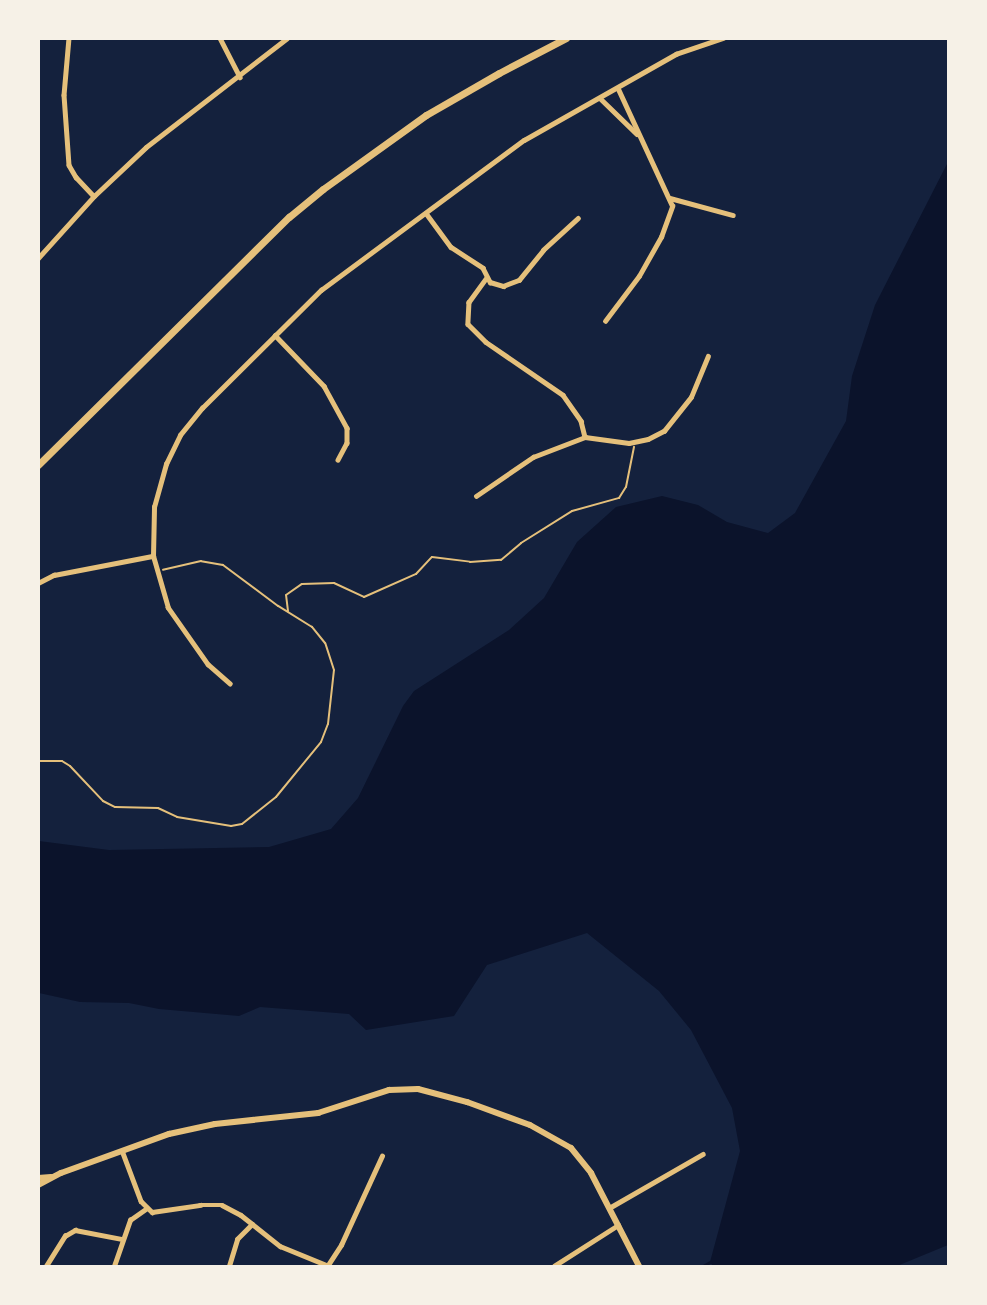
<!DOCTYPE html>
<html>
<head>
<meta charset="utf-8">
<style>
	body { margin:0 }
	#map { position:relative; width:987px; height:1305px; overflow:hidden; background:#14213d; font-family:"Crimson Pro",serif }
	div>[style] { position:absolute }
	.water>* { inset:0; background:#0b132b }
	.stream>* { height:2.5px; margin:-1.25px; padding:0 1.25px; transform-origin:1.25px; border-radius:1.25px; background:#0b132b }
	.path>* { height:2px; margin:-1px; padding:0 1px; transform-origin:1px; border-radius:1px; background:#e5c07b }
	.minor>* { height:4.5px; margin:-2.25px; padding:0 2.25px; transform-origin:2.25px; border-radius:2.25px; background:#e5c07b }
	.tertiary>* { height:5px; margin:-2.5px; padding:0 2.5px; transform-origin:2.5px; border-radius:2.5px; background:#e5c07b }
	.secondary>* { height:6px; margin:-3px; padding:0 3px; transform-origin:3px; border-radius:3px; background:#e5c07b }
	.trunk>* { height:7px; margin:-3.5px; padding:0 3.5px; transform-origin:3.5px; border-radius:3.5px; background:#e5c07b }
	span { translate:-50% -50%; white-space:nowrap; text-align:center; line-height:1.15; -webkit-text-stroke:5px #f6f1e7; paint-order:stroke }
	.frame { position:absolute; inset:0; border:40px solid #f6f1e7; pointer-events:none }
</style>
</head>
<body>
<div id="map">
	<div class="water">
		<i style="clip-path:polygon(948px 162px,948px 1245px,897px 1266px,713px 1266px,710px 1262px,740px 1151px,732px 1108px,691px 1030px,659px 991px,587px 933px,487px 965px,454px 1016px,366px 1030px,349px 1014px,260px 1007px,239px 1016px,159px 1009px,129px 1003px,80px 1002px,39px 993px,39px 841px,109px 850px,269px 847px,331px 829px,358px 798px,403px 706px,414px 691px,509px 630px,544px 598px,577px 542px,616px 507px,662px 496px,698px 505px,727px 522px,768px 533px,795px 513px,846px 421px,852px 376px,875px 305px)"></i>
	</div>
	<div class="stream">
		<i style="left:703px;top:1266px;width:8px;rotate:-30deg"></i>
	</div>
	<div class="path">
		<i style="left:288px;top:611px;width:16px;rotate:-97deg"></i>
		<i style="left:286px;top:595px;width:19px;rotate:-35deg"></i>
		<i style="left:302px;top:584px;width:32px;rotate:-2deg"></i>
		<i style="left:334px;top:583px;width:33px;rotate:25deg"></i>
		<i style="left:364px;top:597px;width:57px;rotate:-23.9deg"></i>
		<i style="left:416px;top:574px;width:23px;rotate:-47deg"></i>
		<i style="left:432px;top:557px;width:38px;rotate:7deg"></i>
		<i style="left:470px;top:562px;width:31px;rotate:-4deg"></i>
		<i style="left:501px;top:560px;width:26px;rotate:-40deg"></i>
		<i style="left:521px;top:543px;width:60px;rotate:-32.1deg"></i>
		<i style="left:572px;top:511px;width:49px;rotate:-15.5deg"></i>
		<i style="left:619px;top:498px;width:13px;rotate:-58deg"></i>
		<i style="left:626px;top:487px;width:41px;rotate:-78.7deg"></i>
		<i style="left:38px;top:761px;width:24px"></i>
		<i style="left:62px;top:761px;width:9px;rotate:32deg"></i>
		<i style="left:70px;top:766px;width:48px;rotate:46.7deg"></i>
		<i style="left:103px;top:801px;width:13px;rotate:27deg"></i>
		<i style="left:115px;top:807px;width:43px;rotate:1.3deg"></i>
		<i style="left:158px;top:808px;width:21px;rotate:25deg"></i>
		<i style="left:177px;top:817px;width:55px;rotate:9.5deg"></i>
		<i style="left:231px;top:826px;width:11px;rotate:-10deg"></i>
		<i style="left:242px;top:824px;width:43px;rotate:-38.5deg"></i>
		<i style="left:276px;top:797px;width:71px;rotate:-50.7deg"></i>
		<i style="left:321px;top:742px;width:19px;rotate:-69deg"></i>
		<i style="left:328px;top:724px;width:54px;rotate:-83.7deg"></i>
		<i style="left:334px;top:670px;width:28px;rotate:-108deg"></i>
		<i style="left:325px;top:643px;width:21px;rotate:-129deg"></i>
		<i style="left:312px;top:627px;width:40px;rotate:-148deg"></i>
		<i style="left:278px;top:606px;width:69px;rotate:-143.3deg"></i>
		<i style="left:223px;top:565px;width:22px;rotate:-170deg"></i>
		<i style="left:201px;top:561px;width:39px;rotate:167deg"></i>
	</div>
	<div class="minor">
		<i style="left:69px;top:38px;width:57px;rotate:95deg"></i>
		<i style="left:64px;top:95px;width:70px;rotate:85.9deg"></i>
		<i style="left:69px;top:165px;width:14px;rotate:60deg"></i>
		<i style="left:76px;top:177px;width:26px;rotate:47deg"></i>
		<i style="left:220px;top:38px;width:44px;rotate:62.9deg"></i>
		<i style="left:601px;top:99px;width:50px;rotate:44.2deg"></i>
		<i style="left:670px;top:198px;width:65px;rotate:15.1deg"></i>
		<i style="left:426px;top:213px;width:42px;rotate:53.7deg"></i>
		<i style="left:451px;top:247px;width:38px;rotate:33deg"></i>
		<i style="left:483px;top:268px;width:16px;rotate:63deg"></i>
		<i style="left:490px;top:282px;width:14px;rotate:17deg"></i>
		<i style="left:503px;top:286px;width:17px;rotate:-21deg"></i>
		<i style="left:519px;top:280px;width:38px;rotate:-51deg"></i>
		<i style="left:543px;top:250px;width:47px;rotate:-42.4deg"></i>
		<i style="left:486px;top:279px;width:29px;rotate:126deg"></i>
		<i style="left:469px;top:302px;width:22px;rotate:93deg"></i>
		<i style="left:468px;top:324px;width:25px;rotate:45deg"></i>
		<i style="left:486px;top:342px;width:93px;rotate:34.5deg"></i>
		<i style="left:563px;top:395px;width:32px;rotate:55deg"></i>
		<i style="left:581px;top:421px;width:16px;rotate:76deg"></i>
		<i style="left:585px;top:437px;width:44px;rotate:7.8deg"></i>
		<i style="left:629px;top:443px;width:19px;rotate:-12deg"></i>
		<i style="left:648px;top:439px;width:18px;rotate:-27deg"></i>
		<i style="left:664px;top:431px;width:43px;rotate:-51.5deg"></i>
		<i style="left:691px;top:397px;width:44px;rotate:-67.5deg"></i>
		<i style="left:605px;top:321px;width:56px;rotate:-52.9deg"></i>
		<i style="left:639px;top:276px;width:45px;rotate:-60.6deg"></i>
		<i style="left:661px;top:237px;width:33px;rotate:-70deg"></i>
		<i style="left:672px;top:206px;width:129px;rotate:-114.8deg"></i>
		<i style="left:275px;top:335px;width:71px;rotate:46.1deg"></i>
		<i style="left:324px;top:386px;width:48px;rotate:61.3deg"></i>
		<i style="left:347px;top:428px;width:15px;rotate:90deg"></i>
		<i style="left:347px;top:443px;width:19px;rotate:118deg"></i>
		<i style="left:476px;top:496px;width:69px;rotate:-34.4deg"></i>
		<i style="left:533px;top:457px;width:56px;rotate:-21deg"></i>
		<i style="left:38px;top:583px;width:18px;rotate:-27deg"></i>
		<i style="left:54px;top:575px;width:101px;rotate:-10.9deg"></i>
		<i style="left:230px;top:684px;width:29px;rotate:-139deg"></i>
		<i style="left:208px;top:665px;width:70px;rotate:-125.1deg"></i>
		<i style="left:168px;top:608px;width:54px;rotate:-106.1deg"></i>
		<i style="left:153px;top:556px;width:49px;rotate:-88.8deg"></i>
		<i style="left:154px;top:507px;width:45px;rotate:-74.4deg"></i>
		<i style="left:166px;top:464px;width:32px;rotate:-64deg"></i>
		<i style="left:180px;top:435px;width:35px;rotate:-51deg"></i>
		<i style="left:202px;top:408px;width:168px;rotate:-44.8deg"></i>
		<i style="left:321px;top:290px;width:252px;rotate:-36.5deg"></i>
		<i style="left:524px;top:140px;width:175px;rotate:-29.5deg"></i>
		<i style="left:676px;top:54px;width:50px;rotate:-18.8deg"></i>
		<i style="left:123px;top:1153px;width:51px;rotate:69.4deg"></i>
		<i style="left:141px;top:1201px;width:16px;rotate:45deg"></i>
		<i style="left:152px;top:1212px;width:49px;rotate:-8.3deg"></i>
		<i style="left:200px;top:1205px;width:22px"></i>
		<i style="left:222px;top:1205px;width:21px;rotate:28deg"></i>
		<i style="left:241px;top:1215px;width:50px;rotate:38.5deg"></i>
		<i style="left:280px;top:1246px;width:53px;rotate:22.2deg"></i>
		<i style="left:609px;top:1208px;width:108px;rotate:-29.9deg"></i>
		<i style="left:328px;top:1265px;width:24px;rotate:-57deg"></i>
		<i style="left:341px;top:1245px;width:98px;rotate:-65.3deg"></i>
		<i style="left:46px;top:1266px;width:36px;rotate:-58deg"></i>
		<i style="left:65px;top:1236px;width:12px;rotate:-31deg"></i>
		<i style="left:75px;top:1230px;width:48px;rotate:10.8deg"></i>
		<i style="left:114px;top:1266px;width:49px;rotate:-70.8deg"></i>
		<i style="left:130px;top:1220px;width:19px;rotate:-35deg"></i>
		<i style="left:229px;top:1266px;width:28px;rotate:-73deg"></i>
		<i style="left:237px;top:1239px;width:21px;rotate:-45deg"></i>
		<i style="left:554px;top:1266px;width:76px;rotate:-32.6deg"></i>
	</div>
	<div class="tertiary">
		<i style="left:38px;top:258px;width:84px;rotate:-47.9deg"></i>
		<i style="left:94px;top:196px;width:71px;rotate:-43.3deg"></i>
		<i style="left:146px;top:147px;width:178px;rotate:-37.7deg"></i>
	</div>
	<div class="secondary">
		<i style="left:38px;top:1178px;width:13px;rotate:-4deg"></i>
		<i style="left:38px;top:1185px;width:26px;rotate:-28deg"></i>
		<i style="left:61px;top:1173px;width:115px;rotate:-19.9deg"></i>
		<i style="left:169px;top:1134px;width:47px;rotate:-12.3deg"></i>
		<i style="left:215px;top:1124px;width:104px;rotate:-6.1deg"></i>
		<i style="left:318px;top:1113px;width:75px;rotate:-17.9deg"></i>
		<i style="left:389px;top:1090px;width:29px;rotate:-2deg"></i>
		<i style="left:418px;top:1089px;width:51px;rotate:14.9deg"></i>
		<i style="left:467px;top:1102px;width:67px;rotate:20.1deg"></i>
		<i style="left:530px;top:1125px;width:47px;rotate:29.3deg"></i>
		<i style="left:571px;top:1148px;width:32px;rotate:51deg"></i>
		<i style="left:591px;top:1173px;width:105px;rotate:62.7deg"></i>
	</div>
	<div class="trunk">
		<i style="left:38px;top:465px;width:353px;rotate:-44.7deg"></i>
		<i style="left:289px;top:217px;width:44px;rotate:-39.5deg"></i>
		<i style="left:323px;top:189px;width:127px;rotate:-35.7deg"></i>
		<i style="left:426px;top:115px;width:84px;rotate:-29.9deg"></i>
		<i style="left:499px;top:73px;width:76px;rotate:-27.6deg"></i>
	</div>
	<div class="frame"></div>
</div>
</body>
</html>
